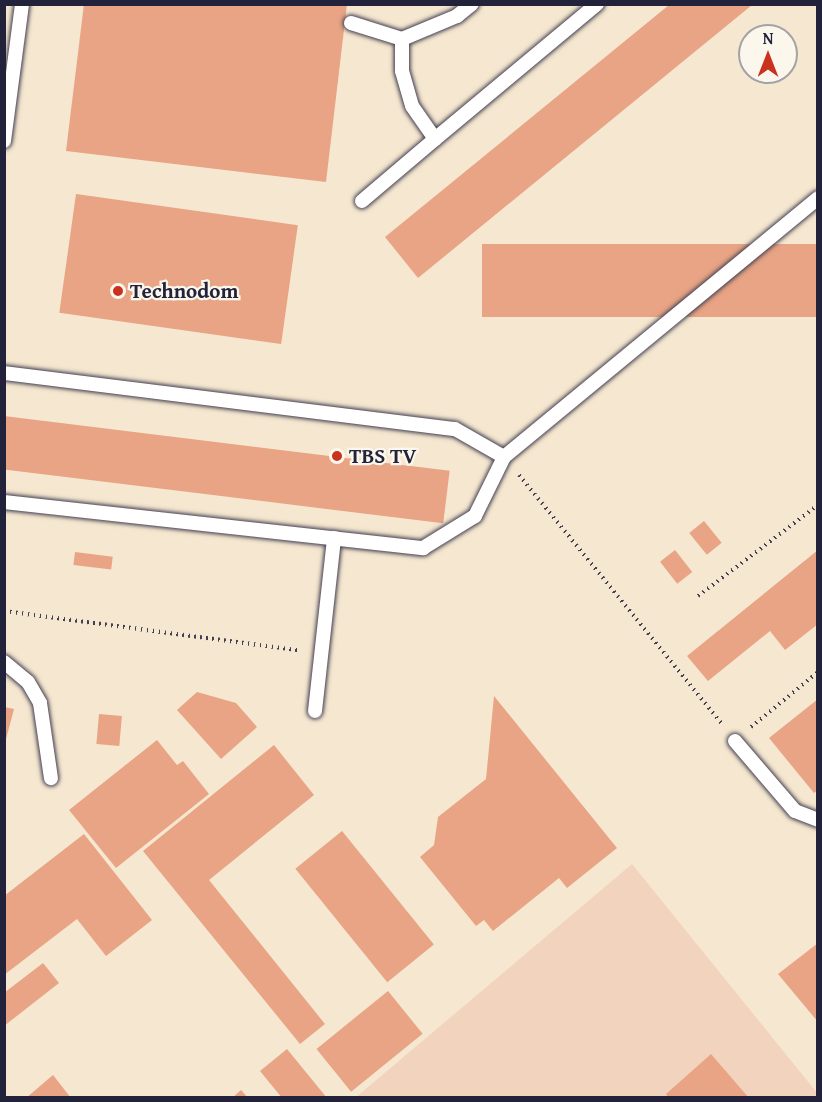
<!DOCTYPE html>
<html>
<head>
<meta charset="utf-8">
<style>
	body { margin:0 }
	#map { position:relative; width:822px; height:1102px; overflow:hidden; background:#f6e7d0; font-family:"Gentium Book Plus",serif }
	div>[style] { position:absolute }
	.built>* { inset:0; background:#f2d4be }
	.building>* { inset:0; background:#e8a484; transform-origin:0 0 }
	.path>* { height:4px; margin-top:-2px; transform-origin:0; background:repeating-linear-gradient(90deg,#424051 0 1.5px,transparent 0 6px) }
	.roads { filter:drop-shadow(0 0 2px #424051) drop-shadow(0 0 2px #424051) }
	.service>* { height:14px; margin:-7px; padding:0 7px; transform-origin:7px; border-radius:7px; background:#fff }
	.dots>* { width:16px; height:16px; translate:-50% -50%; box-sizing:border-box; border:3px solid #fbf7ec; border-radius:50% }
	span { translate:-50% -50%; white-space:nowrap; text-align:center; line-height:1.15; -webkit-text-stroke:4.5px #fbf7ec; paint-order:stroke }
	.poi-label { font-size:21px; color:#22223b; font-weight:700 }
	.left { translate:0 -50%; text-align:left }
	.frame { position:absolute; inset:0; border:6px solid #22223b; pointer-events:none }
	.north { position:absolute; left:738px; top:24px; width:60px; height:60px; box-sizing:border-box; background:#fbf7ec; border:2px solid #a4a2a5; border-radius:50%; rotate:0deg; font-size:16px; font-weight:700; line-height:24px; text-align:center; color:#22223b }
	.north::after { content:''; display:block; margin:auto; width:21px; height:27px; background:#c8321e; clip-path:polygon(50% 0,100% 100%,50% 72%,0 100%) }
</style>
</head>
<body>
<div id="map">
	<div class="built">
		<i style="clip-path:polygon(632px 864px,818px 1094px,817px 1098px,355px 1098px)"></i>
	</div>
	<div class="building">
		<i style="clip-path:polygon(84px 4px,347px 4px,326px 182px,66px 151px)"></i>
		<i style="clip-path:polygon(669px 5px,752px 5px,418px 278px,385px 237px)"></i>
		<i style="left:76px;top:194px;width:224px;height:120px;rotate:8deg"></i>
		<i style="left:818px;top:244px;width:73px;height:336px;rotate:90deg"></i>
		<i style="left:4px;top:416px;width:449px;height:53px;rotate:7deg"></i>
		<i style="left:704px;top:521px;width:28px;height:19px;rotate:51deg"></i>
		<i style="left:675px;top:550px;width:28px;height:19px;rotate:52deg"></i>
		<i style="clip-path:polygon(818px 550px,818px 624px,785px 650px,770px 631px,708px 681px,687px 656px)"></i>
		<i style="left:75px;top:552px;width:38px;height:13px;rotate:7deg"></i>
		<i style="clip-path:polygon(197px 692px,236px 703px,257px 727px,221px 759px,177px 710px)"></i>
		<i style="clip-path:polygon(494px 696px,617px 848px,567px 888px,559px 878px,493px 931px,484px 920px,476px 926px,420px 857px,434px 845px,438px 817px,486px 779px)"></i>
		<i style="clip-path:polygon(818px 699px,818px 790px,814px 793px,769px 738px)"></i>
		<i style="clip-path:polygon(4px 707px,14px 709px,5px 743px,4px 743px)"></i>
		<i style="left:99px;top:714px;width:23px;height:30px;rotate:5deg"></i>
		<i style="clip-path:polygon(157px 740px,177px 765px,183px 761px,209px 794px,116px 868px,69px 810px)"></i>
		<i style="clip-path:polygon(274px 745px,314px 795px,209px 880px,325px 1024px,300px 1044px,143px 851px)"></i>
		<i style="left:342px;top:831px;width:146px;height:60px;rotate:51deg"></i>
		<i style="clip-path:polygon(84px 834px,152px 920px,106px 956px,77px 919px,4px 975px,4px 896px)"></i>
		<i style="clip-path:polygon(818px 943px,818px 1022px,778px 974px)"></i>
		<i style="clip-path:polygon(43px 963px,59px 983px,4px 1026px,4px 993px)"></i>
		<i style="left:388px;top:991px;width:55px;height:92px;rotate:51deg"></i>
		<i style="clip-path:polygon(287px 1049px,327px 1098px,282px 1098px,260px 1071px)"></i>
		<i style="clip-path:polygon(711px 1054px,749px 1098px,668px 1098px,666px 1094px)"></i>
		<i style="clip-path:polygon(53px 1075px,71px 1098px,26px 1098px)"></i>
		<i style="clip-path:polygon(241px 1090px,248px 1098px,232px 1098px)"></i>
	</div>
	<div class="path">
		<i style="left:519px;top:475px;width:320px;rotate:50.8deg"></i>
		<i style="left:698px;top:596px;width:151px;rotate:-37.2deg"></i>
		<i style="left:4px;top:611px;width:297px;rotate:7.6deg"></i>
		<i style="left:751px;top:727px;width:87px;rotate:-39.4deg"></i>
	</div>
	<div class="roads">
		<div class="service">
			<i style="left:351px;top:23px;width:53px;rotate:17.4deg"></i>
			<i style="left:402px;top:39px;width:32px;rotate:90deg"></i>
			<i style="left:402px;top:71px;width:36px;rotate:74deg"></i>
			<i style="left:412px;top:106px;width:40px;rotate:55.1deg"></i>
			<i style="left:435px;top:139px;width:211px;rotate:-39.8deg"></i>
			<i style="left:402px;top:39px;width:60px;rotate:-22.7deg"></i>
			<i style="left:457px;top:16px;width:19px;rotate:-39deg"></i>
			<i style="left:4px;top:141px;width:138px;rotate:-82.5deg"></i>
			<i style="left:362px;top:201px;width:96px;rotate:-40.3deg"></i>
			<i style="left:4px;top:373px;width:454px;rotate:7.1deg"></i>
			<i style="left:455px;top:429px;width:56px;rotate:29.7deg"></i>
			<i style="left:4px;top:502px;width:422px;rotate:6.3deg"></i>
			<i style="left:423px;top:548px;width:61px;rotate:-31.6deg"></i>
			<i style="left:475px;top:516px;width:66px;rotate:-63.8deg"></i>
			<i style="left:504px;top:457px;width:407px;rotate:-39.5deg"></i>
			<i style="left:4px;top:662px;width:31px;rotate:40deg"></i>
			<i style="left:28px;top:682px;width:24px;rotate:60deg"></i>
			<i style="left:40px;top:703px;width:76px;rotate:81.7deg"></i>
			<i style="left:315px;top:711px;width:174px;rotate:-83.7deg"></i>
			<i style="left:735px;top:741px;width:92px;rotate:49.4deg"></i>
			<i style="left:795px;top:811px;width:25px;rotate:21deg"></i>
		</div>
	</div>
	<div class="dots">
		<i style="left:118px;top:291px;background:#c8321e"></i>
		<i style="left:337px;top:456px;background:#c8321e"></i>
	</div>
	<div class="poi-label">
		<span class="left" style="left:130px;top:291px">Technodom</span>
		<span class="left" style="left:349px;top:456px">TBS TV</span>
	</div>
	<div class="frame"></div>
	<div class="north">N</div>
</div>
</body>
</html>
